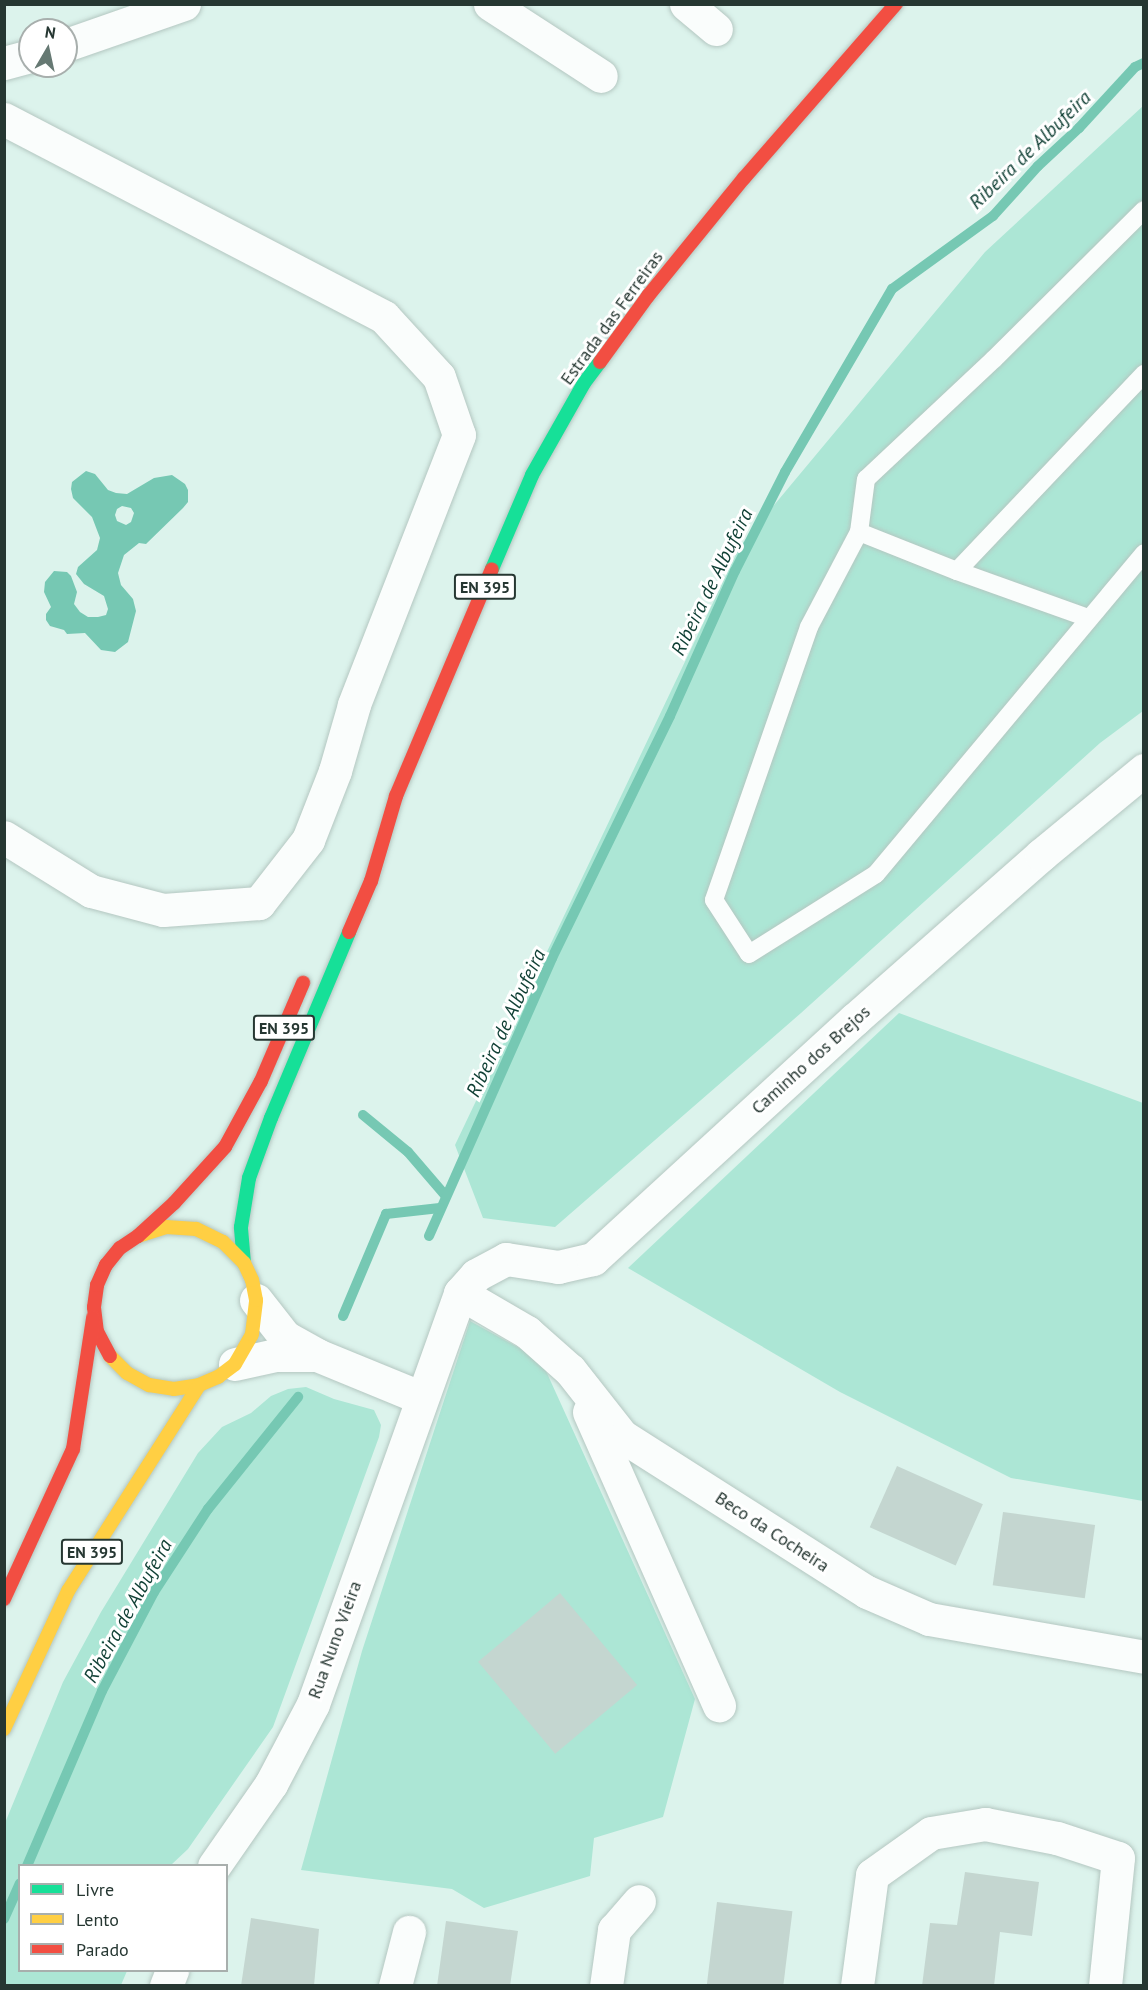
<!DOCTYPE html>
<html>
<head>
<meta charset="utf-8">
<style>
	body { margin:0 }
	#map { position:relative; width:1148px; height:1990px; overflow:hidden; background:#dcf3ec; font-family:"PT Sans",sans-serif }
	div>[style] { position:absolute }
	.green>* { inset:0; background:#ace6d5 }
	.water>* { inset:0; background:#76c8b3 }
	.stream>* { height:10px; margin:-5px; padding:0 5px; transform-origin:5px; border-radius:5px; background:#76c8b3 }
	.building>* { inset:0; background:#c4d6d0; transform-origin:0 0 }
	.roads { filter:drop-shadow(0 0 2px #b4c7c1) drop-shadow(0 0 2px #b4c7c1) }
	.lane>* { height:18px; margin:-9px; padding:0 9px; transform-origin:9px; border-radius:9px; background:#fafdfc }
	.street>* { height:33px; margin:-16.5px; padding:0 16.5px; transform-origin:16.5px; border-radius:16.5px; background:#fafdfc }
	.fast>* { height:14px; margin:-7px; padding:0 7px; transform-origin:7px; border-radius:7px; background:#16e098 }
	.slow>* { height:14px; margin:-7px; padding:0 7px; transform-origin:7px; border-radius:7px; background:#ffcf43 }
	.jam>* { height:14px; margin:-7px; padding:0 7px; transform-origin:7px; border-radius:7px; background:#f24e42 }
	span { translate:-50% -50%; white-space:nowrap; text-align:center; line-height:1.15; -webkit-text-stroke:6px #fff; paint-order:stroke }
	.shield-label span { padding:2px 4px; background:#fff; border:2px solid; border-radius:4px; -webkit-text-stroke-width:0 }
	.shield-label { font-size:16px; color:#263732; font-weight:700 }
	.street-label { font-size:18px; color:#263732 }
	.water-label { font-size:20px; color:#0f3f34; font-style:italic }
	.frame { position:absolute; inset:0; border:6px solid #263732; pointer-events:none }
	.legend { position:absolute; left:18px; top:1864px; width:210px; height:108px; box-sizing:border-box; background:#fff; border:2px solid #a8afad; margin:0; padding:8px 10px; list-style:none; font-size:18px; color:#263732 }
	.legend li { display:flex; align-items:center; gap:12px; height:30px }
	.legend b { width:30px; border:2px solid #a8afad }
	.north { position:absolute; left:18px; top:18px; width:60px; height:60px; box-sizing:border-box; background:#fff; border:2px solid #a8afad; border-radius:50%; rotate:9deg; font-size:16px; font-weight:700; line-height:24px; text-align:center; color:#263732 }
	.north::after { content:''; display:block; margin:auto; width:21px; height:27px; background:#667973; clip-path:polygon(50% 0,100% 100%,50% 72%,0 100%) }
</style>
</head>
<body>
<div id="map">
	<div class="green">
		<i style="clip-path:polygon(1143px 106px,1143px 711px,1100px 743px,801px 1013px,555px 1227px,483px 1218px,455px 1145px,740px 546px,985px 252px)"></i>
		<i style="clip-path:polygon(899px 1013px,1143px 1103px,1143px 1501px,1011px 1478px,840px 1392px,628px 1268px)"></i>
		<i style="clip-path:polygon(470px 1321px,541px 1360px,695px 1699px,663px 1817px,594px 1838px,590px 1876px,484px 1908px,452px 1889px,301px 1870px,362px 1651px)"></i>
		<i style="clip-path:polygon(306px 1387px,334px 1399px,374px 1410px,381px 1425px,379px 1437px,273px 1727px,188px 1849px,171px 1865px,20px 1866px,20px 1970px,127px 1971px,121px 1985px,5px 1985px,5px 1823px,63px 1682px,101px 1612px,198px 1453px,222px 1427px,251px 1413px,271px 1396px,288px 1389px)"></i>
	</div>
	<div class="water">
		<i style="clip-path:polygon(evenodd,86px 471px,95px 474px,108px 490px,116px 493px,127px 494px,154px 478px,172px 475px,185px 484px,188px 490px,188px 502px,183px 508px,146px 544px,139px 543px,124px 555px,118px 573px,121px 585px,133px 599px,136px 611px,128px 642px,115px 652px,101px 650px,85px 633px,67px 634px,64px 630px,50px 626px,46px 620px,46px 614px,51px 607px,44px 592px,45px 582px,54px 571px,67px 572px,71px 576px,77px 592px,74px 604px,80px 612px,88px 617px,98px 617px,106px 615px,108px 609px,104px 596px,84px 584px,76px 574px,78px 567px,97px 550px,100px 538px,92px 517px,73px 498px,71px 489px,72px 482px,86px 471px,122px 506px,131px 508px,134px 513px,131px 522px,126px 525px,117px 521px,115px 515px,117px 509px,122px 506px)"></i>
	</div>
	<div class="stream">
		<i style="left:363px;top:1115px;width:58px;rotate:39.4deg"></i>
		<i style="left:408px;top:1152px;width:57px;rotate:49.3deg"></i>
		<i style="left:429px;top:1236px;width:304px;rotate:-66.1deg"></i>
		<i style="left:552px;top:958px;width:269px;rotate:-64deg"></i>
		<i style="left:670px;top:716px;width:159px;rotate:-65.9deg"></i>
		<i style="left:735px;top:571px;width:111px;rotate:-63.2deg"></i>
		<i style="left:785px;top:472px;width:212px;rotate:-59.7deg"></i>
		<i style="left:892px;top:289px;width:125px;rotate:-35.9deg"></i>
		<i style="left:993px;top:216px;width:67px;rotate:-48deg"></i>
		<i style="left:1038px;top:166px;width:56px;rotate:-42.8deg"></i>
		<i style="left:1079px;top:128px;width:83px;rotate:-47.4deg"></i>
		<i style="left:1135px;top:67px;width:10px;rotate:-24deg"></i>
		<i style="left:343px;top:1316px;width:111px;rotate:-67.1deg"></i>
		<i style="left:386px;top:1214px;width:54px;rotate:-6.3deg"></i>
		<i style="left:27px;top:1866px;width:190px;rotate:-66.8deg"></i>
		<i style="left:102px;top:1691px;width:112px;rotate:-62.3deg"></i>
		<i style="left:154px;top:1592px;width:99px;rotate:-57deg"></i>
		<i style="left:208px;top:1509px;width:144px;rotate:-51.2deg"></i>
		<i style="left:4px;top:1919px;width:39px;rotate:-66deg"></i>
	</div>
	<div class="building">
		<i style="left:897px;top:1466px;width:94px;height:67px;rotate:24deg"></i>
		<i style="left:1003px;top:1512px;width:93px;height:74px;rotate:8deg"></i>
		<i style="left:560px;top:1593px;width:120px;height:107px;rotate:50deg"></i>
		<i style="clip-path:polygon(965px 1872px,1039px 1882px,1032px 1936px,1000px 1932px,994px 1986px,922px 1986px,930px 1923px,957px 1925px)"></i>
		<i style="left:717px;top:1902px;width:76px;height:85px;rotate:7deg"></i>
		<i style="clip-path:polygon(251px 1918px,319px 1929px,314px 1986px,241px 1986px)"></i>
		<i style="clip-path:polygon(446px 1921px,518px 1931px,510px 1986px,437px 1986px)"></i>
	</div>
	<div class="roads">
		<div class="lane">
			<i style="left:1144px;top:210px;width:211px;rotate:135.2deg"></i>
			<i style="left:994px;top:359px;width:175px;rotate:136.8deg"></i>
			<i style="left:866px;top:479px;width:53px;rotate:97.5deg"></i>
			<i style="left:859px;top:532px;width:107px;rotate:117.8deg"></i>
			<i style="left:809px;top:627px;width:289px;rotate:109.2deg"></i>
			<i style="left:714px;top:900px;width:64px;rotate:57.1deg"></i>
			<i style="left:749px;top:954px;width:150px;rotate:-32.2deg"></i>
			<i style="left:876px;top:874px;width:418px;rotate:-50.1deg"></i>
			<i style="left:859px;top:532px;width:105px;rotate:21.7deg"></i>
			<i style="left:957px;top:571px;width:272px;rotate:-46.5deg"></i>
			<i style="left:957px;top:571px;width:139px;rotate:19.7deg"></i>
		</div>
		<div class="street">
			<i style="left:490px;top:4px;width:132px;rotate:33deg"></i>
			<i style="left:686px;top:4px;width:39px;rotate:40deg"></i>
			<i style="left:66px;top:45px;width:125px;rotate:-19.2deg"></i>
			<i style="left:4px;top:63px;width:27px;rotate:-15deg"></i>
			<i style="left:4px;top:119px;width:428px;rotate:27.5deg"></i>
			<i style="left:384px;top:317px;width:81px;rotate:47.5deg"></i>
			<i style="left:439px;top:377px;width:61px;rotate:71deg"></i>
			<i style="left:459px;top:435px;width:290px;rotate:111.3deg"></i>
			<i style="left:354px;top:705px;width:69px;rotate:106.1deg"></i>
			<i style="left:335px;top:771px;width:74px;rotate:111.4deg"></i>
			<i style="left:308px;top:840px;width:80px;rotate:127.9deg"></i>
			<i style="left:259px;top:903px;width:96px;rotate:175.8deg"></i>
			<i style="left:163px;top:910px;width:74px;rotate:-165.2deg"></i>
			<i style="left:91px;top:891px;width:102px;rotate:-148.2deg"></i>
			<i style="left:460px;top:1293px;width:78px;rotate:30.2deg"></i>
			<i style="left:527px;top:1332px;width:57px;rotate:41.5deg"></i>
			<i style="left:570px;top:1370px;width:84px;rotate:51.8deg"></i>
			<i style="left:622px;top:1436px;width:290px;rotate:32.5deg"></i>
			<i style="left:867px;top:1592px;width:68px;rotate:23.5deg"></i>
			<i style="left:929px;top:1619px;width:218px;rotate:10deg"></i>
			<i style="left:256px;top:1300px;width:47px;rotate:51.9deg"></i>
			<i style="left:285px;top:1337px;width:37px;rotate:29deg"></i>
			<i style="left:317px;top:1355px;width:113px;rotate:22.3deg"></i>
			<i style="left:235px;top:1364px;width:42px;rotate:-12.4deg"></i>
			<i style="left:276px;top:1355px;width:40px"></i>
			<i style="left:589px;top:1412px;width:321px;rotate:66.1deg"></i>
			<i style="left:214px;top:1866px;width:100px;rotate:-55.2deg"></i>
			<i style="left:271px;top:1784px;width:90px;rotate:-62.3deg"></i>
			<i style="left:313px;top:1704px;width:436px;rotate:-70.3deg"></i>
			<i style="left:460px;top:1293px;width:24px;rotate:-48deg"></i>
			<i style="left:476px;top:1275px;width:34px;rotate:-28deg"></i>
			<i style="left:506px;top:1259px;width:53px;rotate:8.7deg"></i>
			<i style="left:558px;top:1267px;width:36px;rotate:-13deg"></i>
			<i style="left:593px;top:1259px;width:355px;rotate:-42.5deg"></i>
			<i style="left:855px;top:1019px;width:248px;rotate:-41.4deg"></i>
			<i style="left:1041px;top:855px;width:134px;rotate:-39.5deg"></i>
			<i style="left:166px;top:1986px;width:17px;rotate:-69deg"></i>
			<i style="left:395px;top:1986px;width:56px;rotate:-75.5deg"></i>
			<i style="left:606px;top:1986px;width:57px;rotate:-81.9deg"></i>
			<i style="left:614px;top:1930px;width:38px;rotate:-49deg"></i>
			<i style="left:857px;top:1986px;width:112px;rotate:-82.3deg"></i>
			<i style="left:872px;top:1875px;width:72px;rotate:-35.4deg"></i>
			<i style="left:931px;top:1833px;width:55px;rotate:-9.5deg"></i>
			<i style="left:985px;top:1824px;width:73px;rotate:11deg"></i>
			<i style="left:1057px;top:1838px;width:64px;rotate:18.2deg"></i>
			<i style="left:1118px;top:1858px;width:129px;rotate:95.8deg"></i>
		</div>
		<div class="fast">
			<i style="left:492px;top:569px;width:102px;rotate:-66.9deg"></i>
			<i style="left:532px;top:475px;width:106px;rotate:-60.5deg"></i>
			<i style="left:584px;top:383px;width:26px;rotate:-53deg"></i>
			<i style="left:244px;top:1263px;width:36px;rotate:-95deg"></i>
			<i style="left:241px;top:1227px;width:50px;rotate:-80.7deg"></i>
			<i style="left:249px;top:1178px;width:64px;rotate:-69.9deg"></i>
			<i style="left:271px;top:1118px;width:202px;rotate:-67.2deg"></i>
		</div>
		<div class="slow">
			<i style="left:110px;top:1356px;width:24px;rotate:45deg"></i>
			<i style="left:127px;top:1373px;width:25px;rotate:29deg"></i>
			<i style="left:149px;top:1385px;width:25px;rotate:9deg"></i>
			<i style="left:174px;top:1389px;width:25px;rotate:-9deg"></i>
			<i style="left:199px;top:1385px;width:21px;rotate:-23deg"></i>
			<i style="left:218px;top:1377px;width:21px;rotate:-37deg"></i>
			<i style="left:235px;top:1364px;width:34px;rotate:-60deg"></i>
			<i style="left:252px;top:1334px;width:34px;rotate:-83deg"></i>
			<i style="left:256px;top:1300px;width:20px;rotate:-101deg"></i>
			<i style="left:252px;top:1280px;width:19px;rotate:-115deg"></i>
			<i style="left:244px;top:1263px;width:30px;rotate:-135deg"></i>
			<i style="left:223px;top:1242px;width:30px;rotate:-154deg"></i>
			<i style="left:196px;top:1229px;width:30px;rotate:-176deg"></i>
			<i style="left:166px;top:1227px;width:29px;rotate:162deg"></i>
			<i style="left:4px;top:1729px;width:152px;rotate:-65.1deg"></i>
			<i style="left:68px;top:1591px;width:244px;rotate:-57.5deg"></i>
		</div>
		<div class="jam">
			<i style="left:600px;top:362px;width:82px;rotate:-54deg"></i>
			<i style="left:648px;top:296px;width:152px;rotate:-50.9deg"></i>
			<i style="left:744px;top:178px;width:231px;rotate:-48.9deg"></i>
			<i style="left:349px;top:932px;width:56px;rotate:-66.7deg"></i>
			<i style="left:371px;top:881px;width:89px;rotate:-73.6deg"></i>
			<i style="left:396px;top:796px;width:246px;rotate:-67.1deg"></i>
			<i style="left:110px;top:1356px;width:27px;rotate:-118deg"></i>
			<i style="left:97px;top:1332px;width:25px;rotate:-97deg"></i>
			<i style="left:94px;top:1307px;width:22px;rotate:-82deg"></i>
			<i style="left:97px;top:1285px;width:22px;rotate:-66deg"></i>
			<i style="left:106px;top:1265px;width:22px;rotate:-51deg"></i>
			<i style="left:120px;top:1248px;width:22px;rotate:-34deg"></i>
			<i style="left:138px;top:1236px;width:49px;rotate:-42.5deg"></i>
			<i style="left:174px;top:1203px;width:76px;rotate:-47.7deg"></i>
			<i style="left:225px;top:1147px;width:75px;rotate:-61.4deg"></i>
			<i style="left:261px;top:1081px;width:107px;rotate:-66.8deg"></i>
			<i style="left:4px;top:1599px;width:165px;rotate:-65.3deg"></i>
			<i style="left:73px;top:1449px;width:133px;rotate:-81.3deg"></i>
		</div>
	</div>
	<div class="shield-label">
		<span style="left:485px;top:587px">EN 395</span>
		<span style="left:284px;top:1028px">EN 395</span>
		<span style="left:92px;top:1552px">EN 395</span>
	</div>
	<div class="street-label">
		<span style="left:612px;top:318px;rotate:-54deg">Estrada das Ferreiras</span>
		<span style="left:811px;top:1060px;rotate:-42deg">Caminho dos Brejos</span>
		<span style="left:772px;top:1532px;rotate:33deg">Beco da Cocheira</span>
		<span style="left:335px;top:1640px;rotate:-70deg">Rua Nuno Vieira</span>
	</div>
	<div class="water-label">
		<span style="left:1030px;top:150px;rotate:-44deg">Ribeira de Albufeira</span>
		<span style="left:712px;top:582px;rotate:-64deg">Ribeira de Albufeira</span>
		<span style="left:506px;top:1023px;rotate:-65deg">Ribeira de Albufeira</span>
		<span style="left:128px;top:1611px;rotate:-61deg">Ribeira de Albufeira</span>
	</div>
	<div class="frame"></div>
	<ul class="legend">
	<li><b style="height:8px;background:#16e098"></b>Livre</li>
	<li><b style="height:8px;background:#ffcf43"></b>Lento</li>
	<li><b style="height:8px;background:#f24e42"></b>Parado</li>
	</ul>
	<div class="north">N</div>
</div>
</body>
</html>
